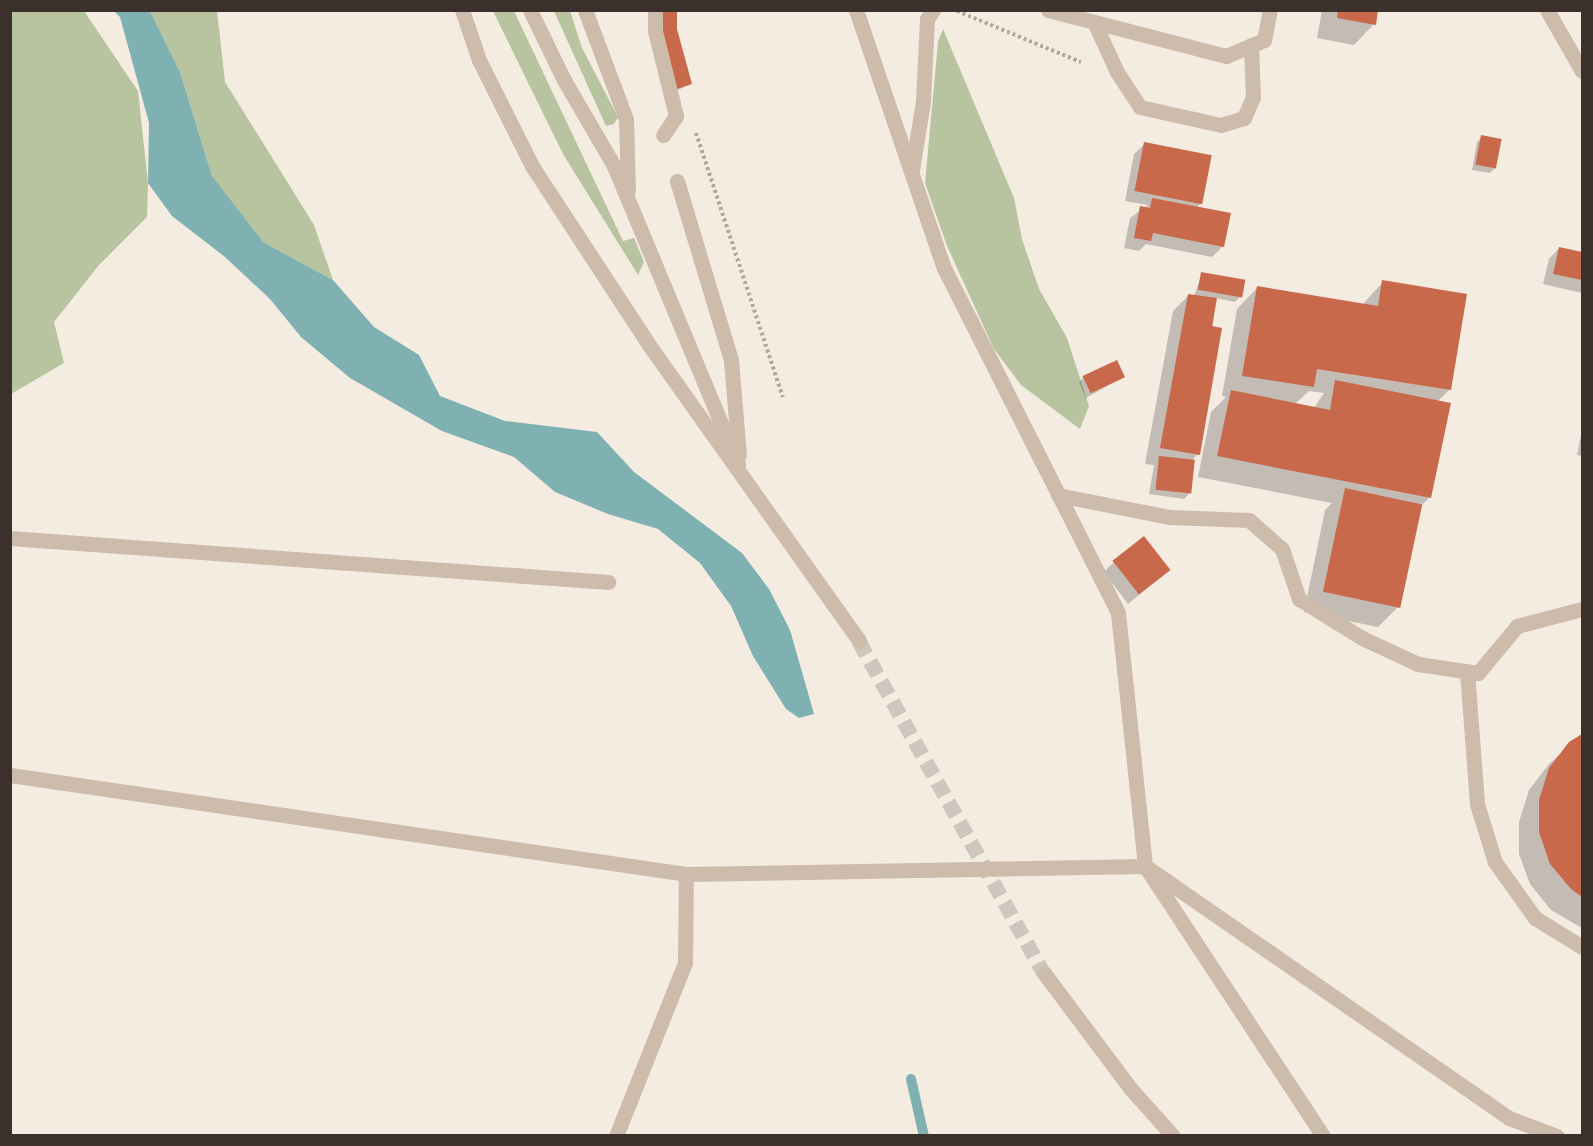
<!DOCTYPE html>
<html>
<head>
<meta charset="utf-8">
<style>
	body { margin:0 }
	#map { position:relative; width:1593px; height:1146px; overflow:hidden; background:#f4ebe1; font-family:"Public Sans",sans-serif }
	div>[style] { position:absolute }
	.green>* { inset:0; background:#b8c4a0 }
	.water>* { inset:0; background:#7fb0b2 }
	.shadow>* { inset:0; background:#0003 }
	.stream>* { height:10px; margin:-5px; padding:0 5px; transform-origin:5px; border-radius:5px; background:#7fb0b2 }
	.building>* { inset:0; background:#c8694b; transform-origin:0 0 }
	.tertiary-tunnel>* { height:15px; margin-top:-7.5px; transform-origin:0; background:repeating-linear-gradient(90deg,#cfc6bd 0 15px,transparent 0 23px) }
	.path>* { height:4px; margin-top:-2px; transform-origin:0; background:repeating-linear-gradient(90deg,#b9a596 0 3px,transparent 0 6px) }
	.service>* { height:15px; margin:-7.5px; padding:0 7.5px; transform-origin:7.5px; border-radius:7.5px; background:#cdbbac }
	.minor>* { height:15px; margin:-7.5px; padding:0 7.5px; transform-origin:7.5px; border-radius:7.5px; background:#cdbbac }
	.tertiary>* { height:15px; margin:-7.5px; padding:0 7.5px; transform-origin:7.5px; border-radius:7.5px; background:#cdbbac }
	span { translate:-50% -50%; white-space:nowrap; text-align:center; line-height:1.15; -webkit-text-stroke:5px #fbf5ee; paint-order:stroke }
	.frame { position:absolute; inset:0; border:12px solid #3b302b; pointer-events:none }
</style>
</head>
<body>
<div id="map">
	<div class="green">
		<i style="clip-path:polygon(11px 10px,84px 11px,138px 91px,148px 183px,147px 217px,99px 265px,54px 322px,64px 363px,11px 394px)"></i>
		<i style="clip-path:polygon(150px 11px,217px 11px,225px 82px,314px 225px,333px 280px,263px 242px,231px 204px,212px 176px,180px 72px)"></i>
		<i style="clip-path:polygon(493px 11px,514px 11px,623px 241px,634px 238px,644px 262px,638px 275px,563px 154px)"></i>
		<i style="clip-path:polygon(554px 11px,570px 11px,582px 48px,618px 117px,614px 124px,606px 126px)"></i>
		<i style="clip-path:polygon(943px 29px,1014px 198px,1022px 239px,1039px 289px,1067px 338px,1089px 406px,1080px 429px,1021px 385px,994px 349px,947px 246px,925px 183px,938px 42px)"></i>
	</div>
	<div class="water">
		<i style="clip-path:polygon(114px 11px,150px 11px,180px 72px,212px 176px,263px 242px,333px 280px,374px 327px,419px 355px,440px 396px,505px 421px,597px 432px,634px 472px,742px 553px,769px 589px,790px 630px,814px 714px,799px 718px,786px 709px,753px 656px,731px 606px,700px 563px,658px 529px,608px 514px,555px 492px,514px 457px,442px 431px,350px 378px,301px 337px,270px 299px,225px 257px,172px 216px,148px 183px,149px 123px,120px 17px)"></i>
	</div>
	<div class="shadow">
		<i style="clip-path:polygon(1322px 10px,1377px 10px,1374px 24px,1354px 45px,1317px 38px)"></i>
		<i style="clip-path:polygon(675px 29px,690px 84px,672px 93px)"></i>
		<i style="clip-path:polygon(1482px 137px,1495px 168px,1490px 173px,1472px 170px,1477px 142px)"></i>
		<i style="clip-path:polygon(1145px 144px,1201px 203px,1196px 208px,1223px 246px,1212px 257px,1146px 244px,1139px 251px,1124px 248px,1130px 218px,1148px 205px,1125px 201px,1134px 154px)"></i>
		<i style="clip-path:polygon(1559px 248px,1582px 253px,1582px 293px,1543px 284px,1549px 259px)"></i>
		<i style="clip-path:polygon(1202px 274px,1240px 297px,1235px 302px,1216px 298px,1198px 454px,1191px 461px,1189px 494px,1184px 499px,1149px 494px,1154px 465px,1145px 464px,1173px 311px,1189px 295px,1194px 296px)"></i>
		<i style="clip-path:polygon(evenodd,1383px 282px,1450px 389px,1437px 402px,1429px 498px,1420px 507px,1399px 606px,1378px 627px,1304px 612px,1325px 510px,1332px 503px,1198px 477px,1211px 412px,1226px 397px,1222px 396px,1237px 309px,1257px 288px,1362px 305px,1383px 282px,1309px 391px,1324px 393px,1314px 408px,1295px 404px,1309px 391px)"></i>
		<i style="clip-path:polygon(1084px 377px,1123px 377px,1086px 398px,1079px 382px)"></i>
		<i style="clip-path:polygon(1582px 430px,1582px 456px,1577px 455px)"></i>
		<i style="clip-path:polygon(1114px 562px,1169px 570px,1128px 604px,1104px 572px)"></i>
		<i style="clip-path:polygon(1582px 735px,1582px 928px,1551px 910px,1530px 884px,1519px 854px,1519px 822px,1529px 790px,1549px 764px)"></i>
	</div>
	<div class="stream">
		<i style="left:911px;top:1079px;width:58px;rotate:77.2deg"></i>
	</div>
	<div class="building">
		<i style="clip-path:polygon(662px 10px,677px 10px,677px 29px,692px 84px,677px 89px,662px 31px)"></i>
		<i style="clip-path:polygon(1338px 10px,1378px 10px,1376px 25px,1337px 18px)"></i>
		<i style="left:1481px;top:135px;width:21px;height:30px;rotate:11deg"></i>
		<i style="left:1144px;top:142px;width:69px;height:50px;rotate:11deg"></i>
		<i style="clip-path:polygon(1152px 198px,1231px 213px,1224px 247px,1153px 233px,1151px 241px,1134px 238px,1140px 206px,1150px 208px)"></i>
		<i style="clip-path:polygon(1559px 247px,1582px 252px,1582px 280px,1553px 274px)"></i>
		<i style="left:1201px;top:272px;width:45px;height:18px;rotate:10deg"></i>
		<i style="clip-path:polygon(1382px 280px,1467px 294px,1451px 390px,1317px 369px,1314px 387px,1242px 376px,1257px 286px,1378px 306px)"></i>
		<i style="clip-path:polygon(1188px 294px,1217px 298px,1212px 326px,1222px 328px,1200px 455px,1160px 448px)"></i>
		<i style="left:1117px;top:360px;width:19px;height:38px;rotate:65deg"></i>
		<i style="clip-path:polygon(1335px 380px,1451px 403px,1431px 498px,1217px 456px,1231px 390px,1330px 410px)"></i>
		<i style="left:1159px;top:456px;width:36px;height:34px;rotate:6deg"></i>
		<i style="left:1345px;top:488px;width:79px;height:106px;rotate:12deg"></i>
		<i style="left:1144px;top:536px;width:43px;height:40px;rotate:52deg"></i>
		<i style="clip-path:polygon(1582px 734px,1582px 897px,1571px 889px,1550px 864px,1539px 832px,1539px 800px,1549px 768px,1569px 742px)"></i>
	</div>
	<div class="tertiary-tunnel">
		<i style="left:859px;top:641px;width:380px;rotate:60.9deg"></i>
	</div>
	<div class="path">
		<i style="left:957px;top:11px;width:134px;rotate:22.4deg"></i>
		<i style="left:696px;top:133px;width:278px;rotate:71.8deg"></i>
	</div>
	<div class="service">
		<i style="left:655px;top:10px;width:21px;rotate:90deg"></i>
		<i style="left:655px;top:31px;width:88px;rotate:76.1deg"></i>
		<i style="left:676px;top:116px;width:23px;rotate:124deg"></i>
		<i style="left:1547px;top:10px;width:70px;rotate:60.2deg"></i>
		<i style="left:1095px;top:24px;width:53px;rotate:65.4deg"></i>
		<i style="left:1117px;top:72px;width:42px;rotate:56.7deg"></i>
		<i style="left:1140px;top:107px;width:83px;rotate:12.5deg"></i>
		<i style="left:1221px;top:125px;width:24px;rotate:-17deg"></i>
		<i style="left:1244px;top:118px;width:23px;rotate:-67deg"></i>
		<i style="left:1253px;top:97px;width:52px;rotate:-92.2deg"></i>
	</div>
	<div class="minor">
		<i style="left:530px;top:10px;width:78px;rotate:64.1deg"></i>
		<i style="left:564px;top:80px;width:99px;rotate:59.8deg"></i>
		<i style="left:614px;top:166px;width:323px;rotate:67.4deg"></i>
		<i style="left:585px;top:10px;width:116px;rotate:69.4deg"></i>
		<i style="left:626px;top:119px;width:71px;rotate:88.4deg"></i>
		<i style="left:856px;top:10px;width:273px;rotate:71.2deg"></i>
		<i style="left:944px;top:268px;width:386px;rotate:63.2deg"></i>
		<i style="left:1118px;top:613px;width:254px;rotate:83.9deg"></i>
		<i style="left:1145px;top:866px;width:323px;rotate:56.6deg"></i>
		<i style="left:1048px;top:10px;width:184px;rotate:14.5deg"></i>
		<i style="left:1226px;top:56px;width:41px;rotate:-22.8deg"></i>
		<i style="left:1264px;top:40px;width:31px;rotate:-79deg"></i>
		<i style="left:912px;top:170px;width:70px;rotate:-80.9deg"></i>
		<i style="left:923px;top:101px;width:82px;rotate:-87.2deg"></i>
		<i style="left:927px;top:19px;width:11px;rotate:-56deg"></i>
		<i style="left:677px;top:181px;width:187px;rotate:73.2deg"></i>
		<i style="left:731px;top:360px;width:95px;rotate:85.2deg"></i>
		<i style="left:1058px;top:495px;width:113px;rotate:11.2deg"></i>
		<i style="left:1169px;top:517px;width:80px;rotate:2.1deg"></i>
		<i style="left:1249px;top:520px;width:44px;rotate:41.3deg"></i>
		<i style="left:1282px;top:549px;width:53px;rotate:71.2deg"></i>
		<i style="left:1299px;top:599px;width:74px;rotate:31.8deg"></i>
		<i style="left:1362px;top:638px;width:62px;rotate:24.9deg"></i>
		<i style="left:1418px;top:664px;width:61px;rotate:8.5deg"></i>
		<i style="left:1478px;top:673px;width:61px;rotate:-50.3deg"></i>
		<i style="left:1517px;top:626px;width:67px;rotate:-14.7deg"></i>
		<i style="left:10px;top:538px;width:600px;rotate:4.21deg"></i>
		<i style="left:1467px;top:671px;width:133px;rotate:85.7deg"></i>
		<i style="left:1477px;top:804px;width:61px;rotate:72.8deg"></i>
		<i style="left:1495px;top:862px;width:69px;rotate:54.5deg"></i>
		<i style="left:1535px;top:918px;width:55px;rotate:31.7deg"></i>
		<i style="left:10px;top:775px;width:683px;rotate:8.33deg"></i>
		<i style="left:686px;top:874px;width:459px;rotate:-1deg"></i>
		<i style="left:1145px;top:866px;width:443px;rotate:34.7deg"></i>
		<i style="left:1509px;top:1118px;width:51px;rotate:20.6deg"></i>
		<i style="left:616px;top:1136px;width:186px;rotate:-68.3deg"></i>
		<i style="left:685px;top:963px;width:89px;rotate:-89.4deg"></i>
	</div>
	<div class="tertiary">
		<i style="left:462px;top:10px;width:53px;rotate:71.2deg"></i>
		<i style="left:479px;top:60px;width:119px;rotate:63.4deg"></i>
		<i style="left:532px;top:166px;width:214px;rotate:56.8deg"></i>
		<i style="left:649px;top:345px;width:363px;rotate:54.6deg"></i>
		<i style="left:1044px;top:973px;width:144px;rotate:53.2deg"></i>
		<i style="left:1130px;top:1088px;width:64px;rotate:48.1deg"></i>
	</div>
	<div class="frame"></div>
</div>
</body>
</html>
